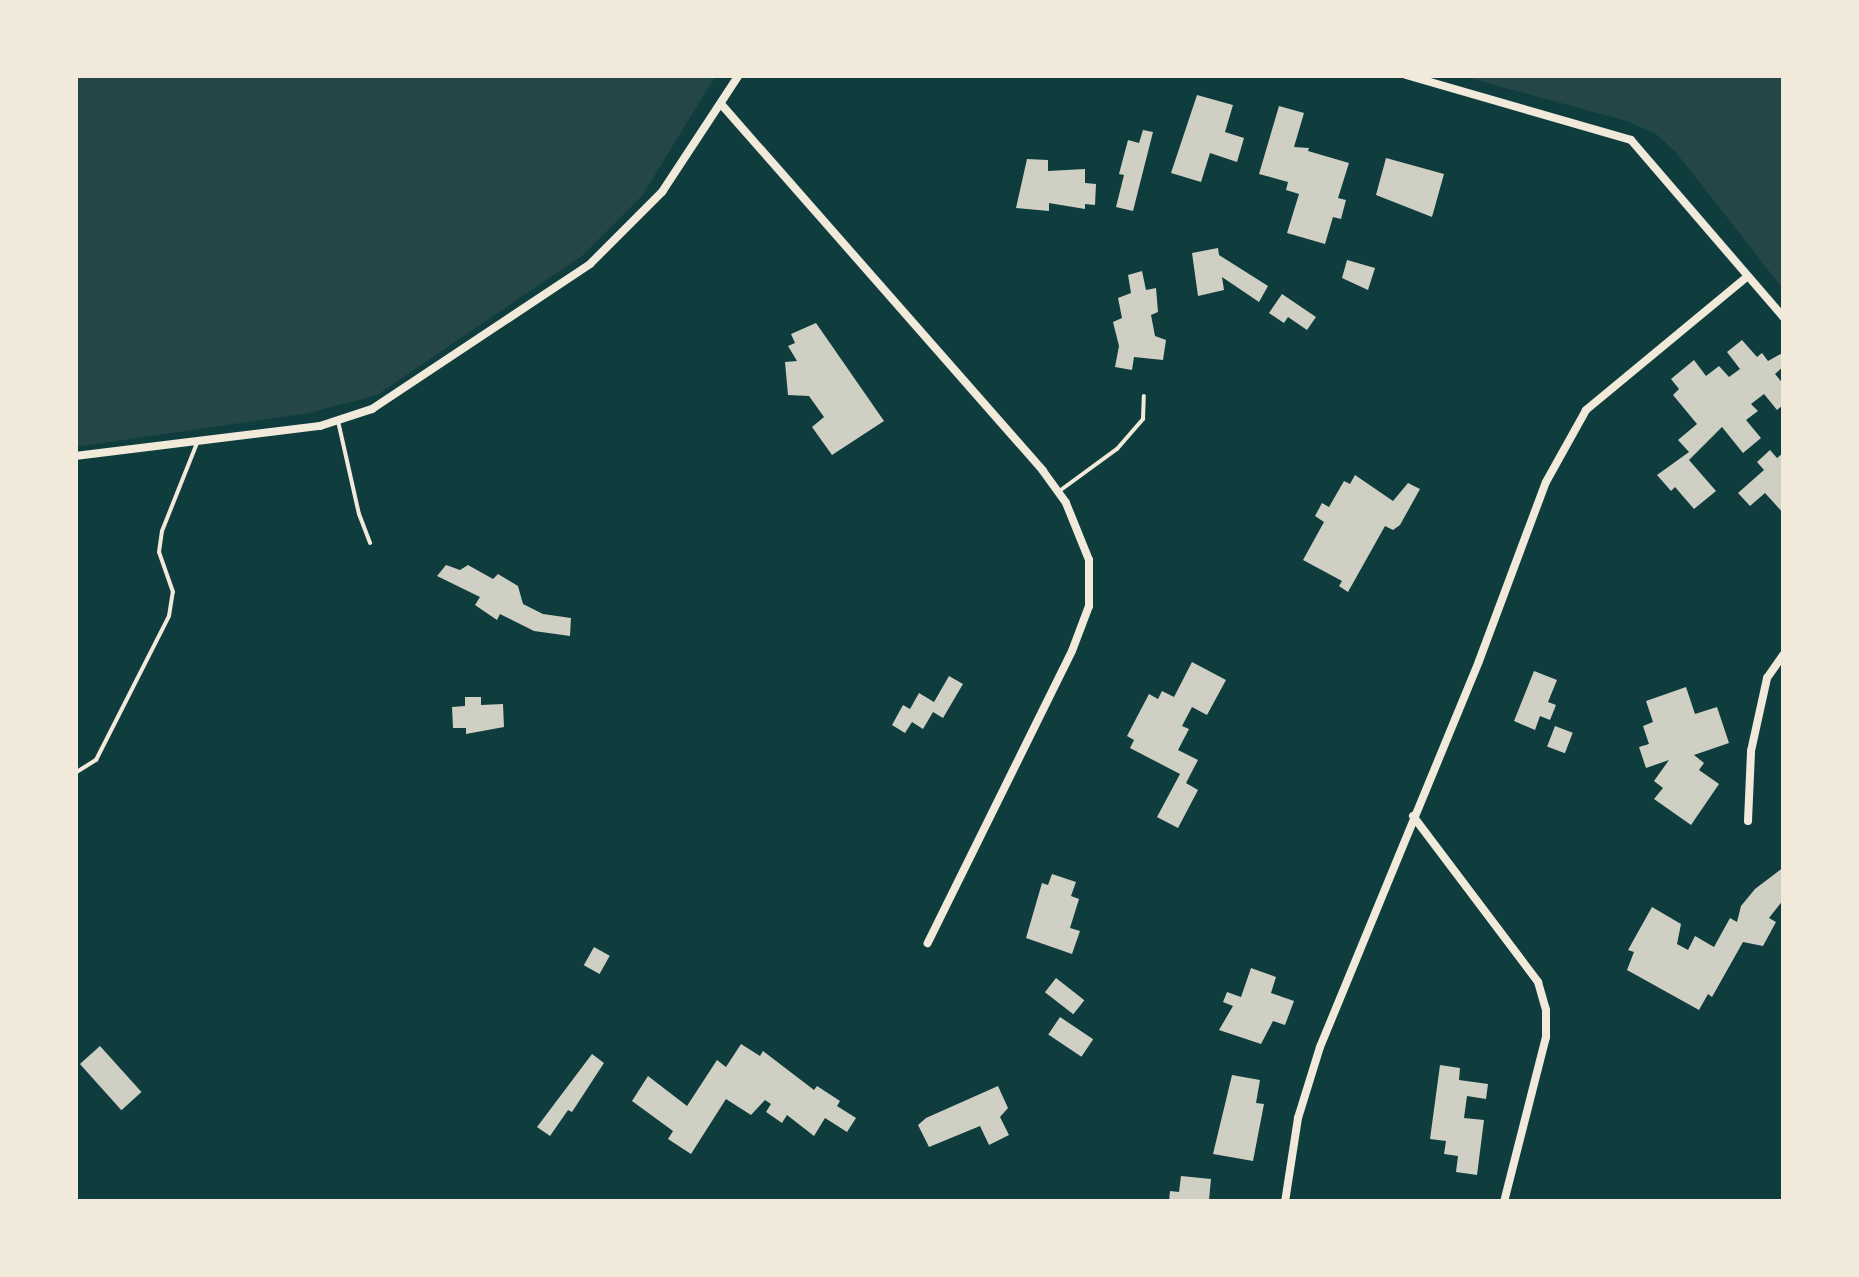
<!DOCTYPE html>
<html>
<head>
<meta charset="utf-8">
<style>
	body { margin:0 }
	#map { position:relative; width:1859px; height:1277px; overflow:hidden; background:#0f3d3e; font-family:Commissioner,sans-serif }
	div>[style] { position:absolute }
	.green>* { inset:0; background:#244646 }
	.building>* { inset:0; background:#cfcfc3; transform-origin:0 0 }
	.service>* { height:4px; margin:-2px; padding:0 2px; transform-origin:2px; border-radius:2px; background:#f1e9da }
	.minor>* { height:8px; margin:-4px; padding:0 4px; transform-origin:4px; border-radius:4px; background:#f1e9da }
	span { translate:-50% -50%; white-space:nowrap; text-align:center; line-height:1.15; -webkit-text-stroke:8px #f1e9da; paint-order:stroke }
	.frame { position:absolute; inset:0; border:78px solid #f1e9da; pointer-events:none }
</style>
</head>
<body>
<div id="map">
	<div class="green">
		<i style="clip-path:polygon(75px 75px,716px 75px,642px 196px,583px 255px,377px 395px,309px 413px,75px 447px)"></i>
		<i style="clip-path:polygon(1458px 75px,1784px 75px,1784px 290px,1675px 151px,1656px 134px,1627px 121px)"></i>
	</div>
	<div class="building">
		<i style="clip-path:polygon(1197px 95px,1233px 105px,1225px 132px,1244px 138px,1237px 162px,1210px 153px,1201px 182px,1171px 173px)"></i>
		<i style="clip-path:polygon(1279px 106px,1304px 113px,1294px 147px,1309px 148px,1308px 151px,1349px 163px,1338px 198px,1346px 200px,1341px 219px,1333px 217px,1325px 244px,1287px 233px,1299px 194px,1286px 190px,1288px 182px,1259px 174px)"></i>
		<i style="clip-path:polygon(1143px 130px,1153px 132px,1133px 211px,1116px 207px,1124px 175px,1119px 174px,1128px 140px,1139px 143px)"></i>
		<i style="clip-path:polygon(1386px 158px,1444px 174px,1432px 217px,1376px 195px)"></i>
		<i style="clip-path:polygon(1027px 159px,1048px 160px,1048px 171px,1085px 169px,1085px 183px,1096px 184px,1095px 205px,1085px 204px,1085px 209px,1049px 203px,1049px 211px,1016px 208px)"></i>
		<i style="clip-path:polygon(1218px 248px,1219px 255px,1268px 286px,1259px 302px,1222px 277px,1224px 290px,1198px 296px,1192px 253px)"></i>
		<i style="clip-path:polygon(1347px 260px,1375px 268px,1368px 290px,1342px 278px)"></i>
		<i style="clip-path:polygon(1142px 271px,1146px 290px,1156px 288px,1158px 312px,1151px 315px,1155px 336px,1166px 340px,1163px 360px,1134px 357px,1132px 370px,1115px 367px,1119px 346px,1113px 322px,1122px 318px,1118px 298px,1131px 293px,1128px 275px)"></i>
		<i style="clip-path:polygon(1282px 294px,1316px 317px,1307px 330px,1288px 317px,1284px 323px,1269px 313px)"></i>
		<i style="clip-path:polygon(816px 323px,884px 421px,832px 455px,812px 427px,824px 417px,809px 396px,788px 395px,785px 362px,797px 361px,788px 346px,795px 343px,791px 334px)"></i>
		<i style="clip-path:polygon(1742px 340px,1757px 357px,1762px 353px,1768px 361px,1784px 352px,1784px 366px,1775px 374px,1784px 385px,1784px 404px,1777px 410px,1764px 394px,1751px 404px,1758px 411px,1746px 420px,1761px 438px,1743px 453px,1722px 427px,1689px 460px,1716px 491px,1694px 509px,1675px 487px,1671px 491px,1657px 475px,1689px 452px,1678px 440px,1697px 424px,1673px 395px,1679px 389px,1671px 379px,1694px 360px,1706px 376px,1719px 366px,1729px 377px,1740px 369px,1727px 352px)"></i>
		<i style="clip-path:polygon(1770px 450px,1777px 458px,1784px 452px,1784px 514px,1765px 493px,1750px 506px,1738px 493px,1764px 470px,1757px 462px)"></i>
		<i style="clip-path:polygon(1355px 475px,1393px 501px,1408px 483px,1420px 489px,1400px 525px,1393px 530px,1385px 526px,1348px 592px,1339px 586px,1342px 581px,1303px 560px,1324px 522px,1315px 516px,1322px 503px,1329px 507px,1344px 481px,1350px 484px)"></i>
		<i style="clip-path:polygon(446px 565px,460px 570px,468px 565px,493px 579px,498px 574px,518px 586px,523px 604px,543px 614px,571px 618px,570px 636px,534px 631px,500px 614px,497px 620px,475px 605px,480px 597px,437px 576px)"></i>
		<i style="clip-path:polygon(1192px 662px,1226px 680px,1207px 715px,1192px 707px,1182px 726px,1189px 729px,1178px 750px,1198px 760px,1186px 783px,1198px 790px,1178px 828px,1157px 817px,1180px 774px,1130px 748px,1134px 740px,1127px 736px,1149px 694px,1158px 699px,1162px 691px,1174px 697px)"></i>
		<i style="clip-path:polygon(1534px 671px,1557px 680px,1548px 702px,1556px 705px,1550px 720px,1540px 716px,1535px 730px,1514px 721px)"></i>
		<i style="clip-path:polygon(949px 676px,963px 684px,943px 718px,933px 712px,923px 729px,912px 722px,905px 733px,892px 725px,903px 705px,910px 709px,919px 693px,934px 702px)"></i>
		<i style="clip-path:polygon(1686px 687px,1695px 714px,1717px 707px,1729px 743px,1694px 755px,1704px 763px,1699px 770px,1719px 784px,1691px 825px,1654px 799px,1663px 788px,1654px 781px,1669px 760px,1646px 768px,1639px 747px,1649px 744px,1643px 726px,1653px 722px,1646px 701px)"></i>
		<i style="clip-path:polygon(465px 697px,481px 697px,481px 705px,503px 704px,504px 727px,466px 734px,466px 728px,453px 728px,452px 707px,465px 706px)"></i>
		<i style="left:1555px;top:726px;width:19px;height:22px;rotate:21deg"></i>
		<i style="clip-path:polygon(1784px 867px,1784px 899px,1769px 918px,1776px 922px,1763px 946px,1743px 942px,1712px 997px,1708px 994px,1699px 1010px,1627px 970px,1634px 952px,1628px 950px,1652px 907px,1681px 924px,1677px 944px,1688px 950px,1695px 936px,1714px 947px,1730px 918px,1737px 922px,1741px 906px,1755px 889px)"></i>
		<i style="clip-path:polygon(1052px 874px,1076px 882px,1071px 896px,1079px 899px,1070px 928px,1080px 931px,1072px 954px,1026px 938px,1042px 883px,1048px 885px)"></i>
		<i style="left:594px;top:947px;width:18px;height:21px;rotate:29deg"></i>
		<i style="clip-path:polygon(1251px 968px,1276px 977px,1271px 993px,1294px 1001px,1285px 1025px,1273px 1021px,1261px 1044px,1219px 1030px,1233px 1006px,1223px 1002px,1227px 992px,1241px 997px)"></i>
		<i style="left:1056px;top:978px;width:36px;height:18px;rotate:38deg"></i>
		<i style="left:1060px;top:1017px;width:40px;height:21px;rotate:34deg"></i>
		<i style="clip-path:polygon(741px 1044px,760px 1056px,763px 1051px,814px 1090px,817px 1086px,840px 1101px,837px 1106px,856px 1118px,847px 1132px,825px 1118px,814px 1136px,787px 1115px,782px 1123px,766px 1112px,771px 1104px,765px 1100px,751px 1115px,726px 1099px,691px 1154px,668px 1139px,673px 1131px,632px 1101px,648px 1076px,687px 1106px,717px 1060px,726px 1067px)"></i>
		<i style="left:100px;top:1046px;width:62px;height:27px;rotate:48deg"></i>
		<i style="clip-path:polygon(592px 1054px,604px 1063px,572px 1112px,568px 1110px,550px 1136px,537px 1127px)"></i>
		<i style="clip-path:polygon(1440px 1065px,1460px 1068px,1459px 1080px,1488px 1084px,1486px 1099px,1467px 1096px,1464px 1118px,1484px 1120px,1477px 1175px,1456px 1172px,1458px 1156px,1444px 1154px,1446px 1141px,1430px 1139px)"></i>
		<i style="clip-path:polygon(1232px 1075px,1260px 1080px,1256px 1103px,1264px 1104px,1253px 1161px,1213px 1154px)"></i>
		<i style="clip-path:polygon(998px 1086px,1008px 1108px,1000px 1117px,1009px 1135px,989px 1145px,980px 1126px,929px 1147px,918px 1125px,926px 1118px)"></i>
		<i style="clip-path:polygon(1181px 1176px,1211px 1179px,1209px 1200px,1169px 1202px,1170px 1191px,1179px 1192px)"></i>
	</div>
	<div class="service">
		<i style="left:338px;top:421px;width:95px;rotate:77.3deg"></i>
		<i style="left:359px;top:514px;width:31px;rotate:69deg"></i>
		<i style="left:1058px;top:492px;width:73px;rotate:-36.1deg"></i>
		<i style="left:1117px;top:449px;width:40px;rotate:-49deg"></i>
		<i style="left:1143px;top:419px;width:23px;rotate:-88deg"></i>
		<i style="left:75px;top:773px;width:25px;rotate:-32deg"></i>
		<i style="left:96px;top:760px;width:161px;rotate:-63.1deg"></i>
		<i style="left:169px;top:616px;width:24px;rotate:-81deg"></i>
		<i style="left:173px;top:592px;width:42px;rotate:-109.3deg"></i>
		<i style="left:159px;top:552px;width:21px;rotate:-82deg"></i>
		<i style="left:162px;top:531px;width:95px;rotate:-68.3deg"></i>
	</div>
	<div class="minor">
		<i style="left:1406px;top:75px;width:234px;rotate:16.1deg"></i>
		<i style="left:1631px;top:140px;width:235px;rotate:49.3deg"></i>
		<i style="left:721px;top:104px;width:488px;rotate:48.7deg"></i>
		<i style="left:1043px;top:471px;width:39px;rotate:54deg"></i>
		<i style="left:1066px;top:503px;width:61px;rotate:68deg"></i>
		<i style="left:1089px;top:560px;width:46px;rotate:90deg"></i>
		<i style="left:1089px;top:606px;width:48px;rotate:110.7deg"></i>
		<i style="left:1072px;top:651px;width:326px;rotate:116.3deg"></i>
		<i style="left:75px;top:456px;width:247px;rotate:-7deg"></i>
		<i style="left:320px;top:426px;width:55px;rotate:-18.1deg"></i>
		<i style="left:372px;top:409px;width:262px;rotate:-33.6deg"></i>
		<i style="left:590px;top:264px;width:102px;rotate:-45deg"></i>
		<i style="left:662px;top:192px;width:140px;rotate:-56.7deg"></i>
		<i style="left:1413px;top:816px;width:208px;rotate:53deg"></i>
		<i style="left:1538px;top:982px;width:29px;rotate:74deg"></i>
		<i style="left:1546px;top:1010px;width:27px;rotate:90deg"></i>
		<i style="left:1546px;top:1037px;width:170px;rotate:104.3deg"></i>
		<i style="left:1748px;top:821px;width:70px;rotate:-87.5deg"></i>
		<i style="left:1751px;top:751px;width:75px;rotate:-77.6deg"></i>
		<i style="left:1767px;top:678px;width:29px;rotate:-55deg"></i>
		<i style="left:1285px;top:1202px;width:85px;rotate:-81.2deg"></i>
		<i style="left:1298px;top:1118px;width:74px;rotate:-72.8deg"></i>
		<i style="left:1320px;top:1047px;width:417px;rotate:-67.6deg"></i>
		<i style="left:1479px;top:661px;width:191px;rotate:-69.5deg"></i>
		<i style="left:1546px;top:482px;width:82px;rotate:-60.9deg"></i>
		<i style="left:1586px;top:410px;width:209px;rotate:-39.6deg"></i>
	</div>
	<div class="frame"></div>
</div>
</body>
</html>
